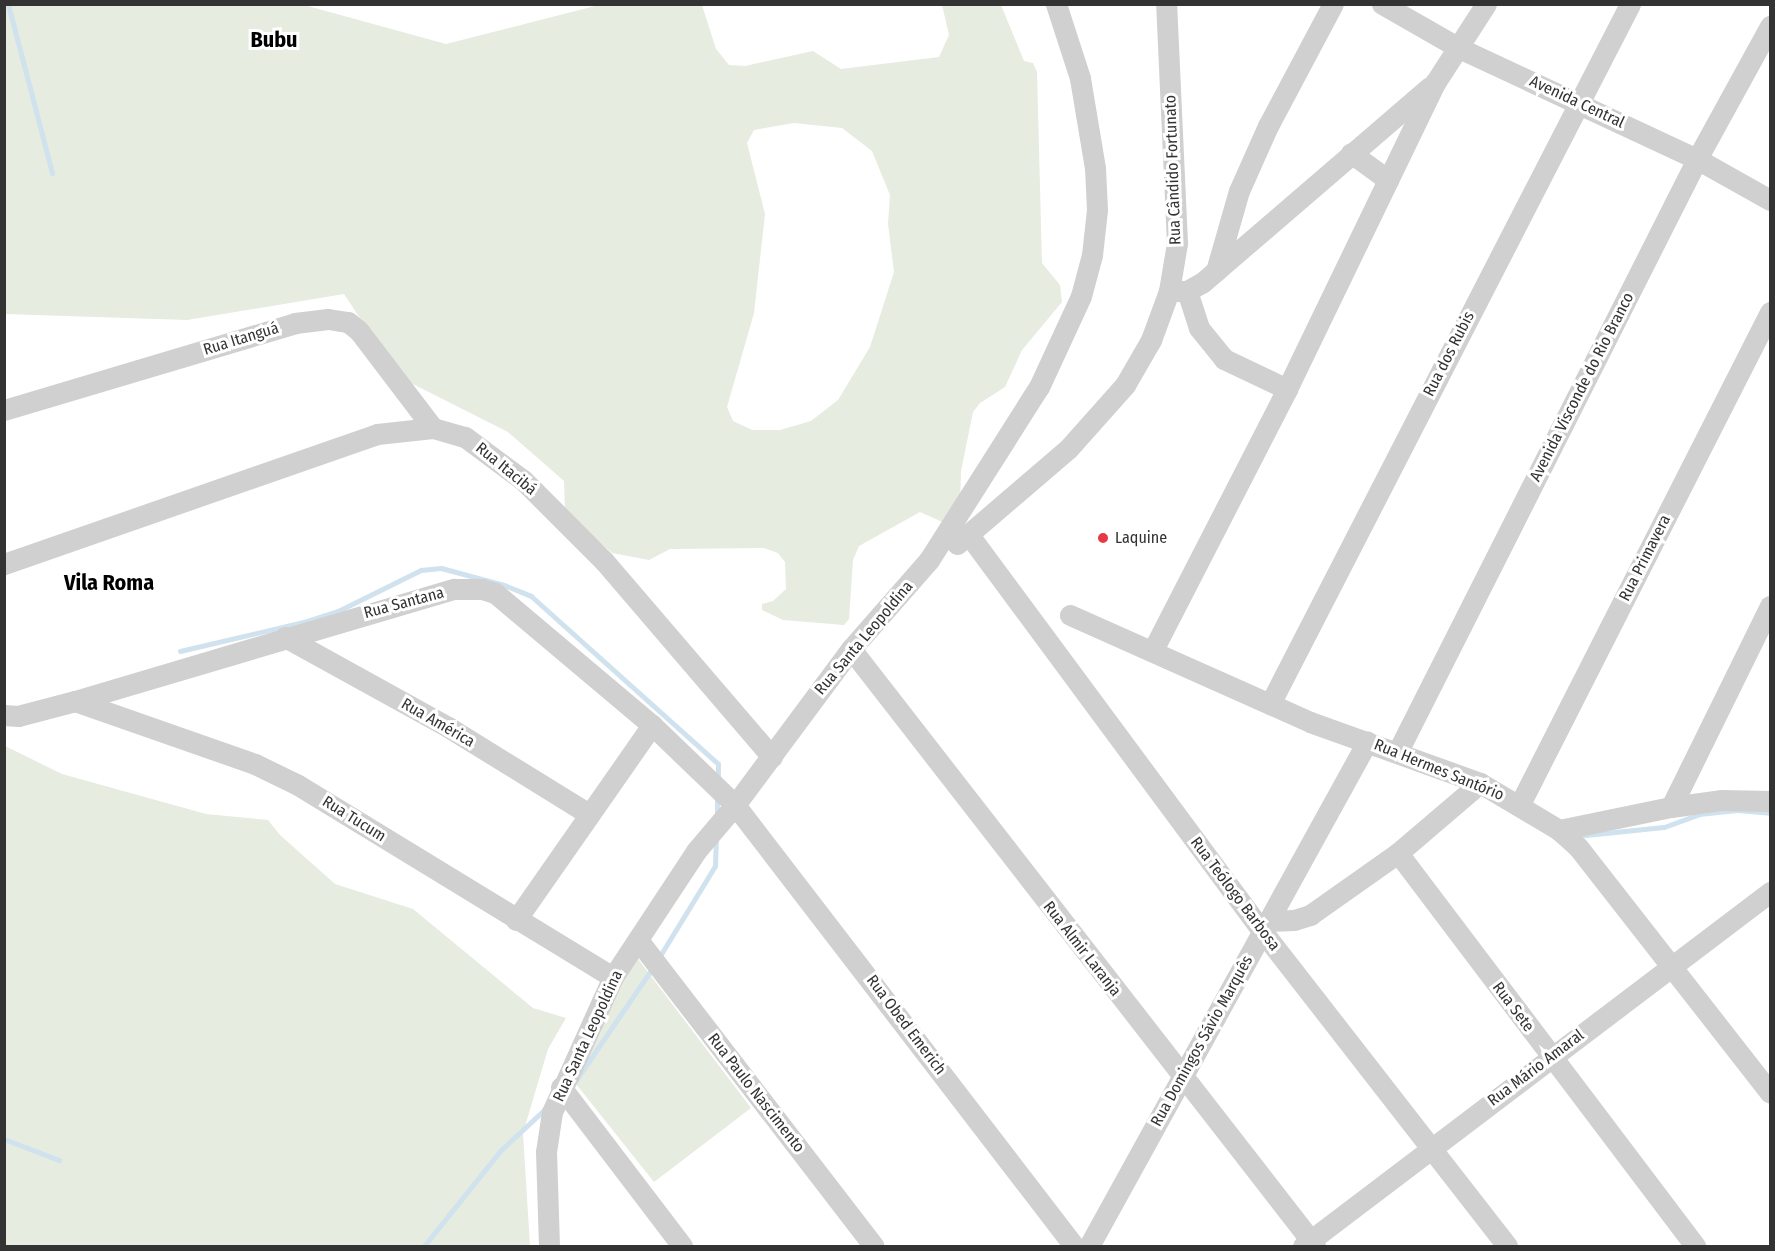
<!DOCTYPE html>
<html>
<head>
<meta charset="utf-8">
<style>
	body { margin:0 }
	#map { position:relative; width:1775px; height:1251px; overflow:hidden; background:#fff; font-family:"Fira Sans Condensed",sans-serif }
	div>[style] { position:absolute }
	.green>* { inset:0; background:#e6ecdf }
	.stream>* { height:5px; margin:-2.5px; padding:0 2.5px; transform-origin:2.5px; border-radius:2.5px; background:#cfe2ee }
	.minor>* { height:21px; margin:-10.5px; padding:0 10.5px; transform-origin:10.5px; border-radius:10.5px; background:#d0d0d0 }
	.dots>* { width:16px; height:16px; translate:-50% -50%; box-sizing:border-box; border:3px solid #fff; border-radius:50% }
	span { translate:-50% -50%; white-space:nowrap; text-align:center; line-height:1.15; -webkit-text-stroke:6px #fff; paint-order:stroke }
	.street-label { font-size:16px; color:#333 }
	.poi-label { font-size:16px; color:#333 }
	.left { translate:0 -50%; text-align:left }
	.district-label { font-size:22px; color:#000; font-weight:700 }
	.frame { position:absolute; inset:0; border:6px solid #333; pointer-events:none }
</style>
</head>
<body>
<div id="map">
	<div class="green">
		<i style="clip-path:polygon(evenodd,5px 5px,304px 5px,446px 44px,599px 5px,702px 5px,716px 49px,729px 65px,745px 66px,813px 51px,841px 69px,939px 57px,949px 35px,942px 5px,1001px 5px,1024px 61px,1033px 63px,1037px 72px,1042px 263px,1060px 285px,1062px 302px,1022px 350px,1005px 387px,980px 403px,973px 412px,961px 471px,960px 509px,947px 524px,920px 512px,859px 546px,853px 560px,849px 619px,844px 625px,783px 620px,762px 610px,762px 604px,773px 601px,786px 589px,785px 562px,778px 553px,764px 548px,670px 549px,649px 560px,612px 553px,565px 511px,564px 481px,508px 432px,399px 377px,344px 294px,187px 320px,5px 314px,5px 5px,794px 123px,842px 128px,872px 151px,890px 195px,888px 224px,894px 272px,870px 347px,838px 400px,811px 421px,780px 430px,752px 430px,733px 421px,727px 407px,754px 313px,765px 214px,747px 143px,754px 130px,794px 123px)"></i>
		<i style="clip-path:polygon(4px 728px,5px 746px,62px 774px,206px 814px,268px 820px,280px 835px,335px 884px,413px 909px,533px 1008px,566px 1018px,548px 1049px,523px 1133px,530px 1246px,5px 1246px)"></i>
		<i style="clip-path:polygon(635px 955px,751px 1108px,654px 1182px,572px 1079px)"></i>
	</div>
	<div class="stream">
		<i style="left:8px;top:4px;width:175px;rotate:75.4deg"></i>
		<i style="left:180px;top:651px;width:127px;rotate:-13.2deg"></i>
		<i style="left:304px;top:622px;width:36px;rotate:-18deg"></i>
		<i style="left:338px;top:611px;width:93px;rotate:-26.3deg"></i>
		<i style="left:421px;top:570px;width:20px;rotate:-6deg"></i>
		<i style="left:441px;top:568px;width:65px;rotate:15.1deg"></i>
		<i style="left:504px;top:585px;width:29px;rotate:22deg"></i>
		<i style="left:531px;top:596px;width:251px;rotate:41.9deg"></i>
		<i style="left:718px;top:764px;width:16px;rotate:90deg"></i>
		<i style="left:717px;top:816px;width:21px;rotate:-90deg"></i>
		<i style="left:1576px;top:836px;width:88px;rotate:-5.8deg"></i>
		<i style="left:1664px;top:827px;width:37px;rotate:-20deg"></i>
		<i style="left:1699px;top:814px;width:38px;rotate:-6deg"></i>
		<i style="left:1737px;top:810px;width:33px;rotate:5deg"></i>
		<i style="left:658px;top:959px;width:109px;rotate:-58.5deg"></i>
		<i style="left:715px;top:866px;width:29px;rotate:-88deg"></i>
		<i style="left:576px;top:1080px;width:137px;rotate:-55.7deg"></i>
		<i style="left:4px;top:1139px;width:59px;rotate:20.9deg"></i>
		<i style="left:424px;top:1246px;width:123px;rotate:-51.3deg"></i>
		<i style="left:501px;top:1150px;width:60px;rotate:-43deg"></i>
	</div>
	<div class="minor">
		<i style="left:1382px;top:4px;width:89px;rotate:29.7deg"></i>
		<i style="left:1459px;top:48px;width:263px;rotate:25deg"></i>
		<i style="left:1697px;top:159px;width:84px;rotate:29.3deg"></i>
		<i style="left:1351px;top:153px;width:46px;rotate:36.1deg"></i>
		<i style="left:1216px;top:271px;width:83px;rotate:-74deg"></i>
		<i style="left:1239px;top:191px;width:71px;rotate:-66deg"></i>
		<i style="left:1268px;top:126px;width:138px;rotate:-62deg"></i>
		<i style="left:1169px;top:291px;width:18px"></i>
		<i style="left:1187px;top:291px;width:18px;rotate:-29deg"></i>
		<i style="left:1203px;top:282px;width:299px;rotate:-40.7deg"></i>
		<i style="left:1187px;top:291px;width:39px;rotate:72deg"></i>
		<i style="left:1199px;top:328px;width:40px;rotate:51deg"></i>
		<i style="left:1224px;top:359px;width:70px;rotate:25.5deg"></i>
		<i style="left:4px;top:410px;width:304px;rotate:-16.6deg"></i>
		<i style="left:295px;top:323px;width:33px;rotate:-7deg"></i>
		<i style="left:328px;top:319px;width:20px;rotate:9deg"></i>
		<i style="left:348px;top:322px;width:14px;rotate:39deg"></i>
		<i style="left:359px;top:331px;width:122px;rotate:52.7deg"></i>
		<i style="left:969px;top:535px;width:493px;rotate:53.5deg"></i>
		<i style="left:1262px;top:931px;width:399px;rotate:52.1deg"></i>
		<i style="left:957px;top:544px;width:146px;rotate:-40.6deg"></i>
		<i style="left:1068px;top:449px;width:86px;rotate:-48.3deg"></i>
		<i style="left:1125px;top:385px;width:52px;rotate:-60deg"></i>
		<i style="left:1151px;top:340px;width:52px;rotate:-69.8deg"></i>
		<i style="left:1169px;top:291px;width:49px;rotate:-80.5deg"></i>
		<i style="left:1177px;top:243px;width:239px;rotate:-92.6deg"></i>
		<i style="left:4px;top:564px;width:395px;rotate:-19.2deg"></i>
		<i style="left:377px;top:434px;width:56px;rotate:-6.1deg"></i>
		<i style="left:433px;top:428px;width:33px;rotate:16deg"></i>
		<i style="left:465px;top:437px;width:72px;rotate:36.6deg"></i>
		<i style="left:523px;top:480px;width:115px;rotate:45deg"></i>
		<i style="left:604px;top:561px;width:258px;rotate:49.4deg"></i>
		<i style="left:1070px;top:615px;width:263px;rotate:24deg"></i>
		<i style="left:1310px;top:722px;width:181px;rotate:19.7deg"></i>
		<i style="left:1480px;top:783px;width:92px;rotate:30.7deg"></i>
		<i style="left:1559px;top:830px;width:25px;rotate:42deg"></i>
		<i style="left:1578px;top:847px;width:312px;rotate:52deg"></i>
		<i style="left:285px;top:637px;width:186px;rotate:28.9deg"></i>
		<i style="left:448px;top:727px;width:166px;rotate:31.7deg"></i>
		<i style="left:851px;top:649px;width:756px;rotate:52.14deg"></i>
		<i style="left:1153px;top:650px;width:293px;rotate:-62.8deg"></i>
		<i style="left:1287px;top:389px;width:340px;rotate:-64.2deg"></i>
		<i style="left:1435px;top:83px;width:94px;rotate:-57.2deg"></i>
		<i style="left:75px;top:701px;width:191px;rotate:19.3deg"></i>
		<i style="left:255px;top:764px;width:48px;rotate:26deg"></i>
		<i style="left:298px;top:785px;width:369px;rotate:31.4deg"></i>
		<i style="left:1270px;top:704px;width:787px;rotate:-62.78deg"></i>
		<i style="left:4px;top:715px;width:14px;rotate:4deg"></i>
		<i style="left:18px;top:716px;width:59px;rotate:-14.7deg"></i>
		<i style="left:75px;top:701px;width:395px;rotate:-16.5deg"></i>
		<i style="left:454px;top:589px;width:28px"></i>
		<i style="left:482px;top:589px;width:14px;rotate:17deg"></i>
		<i style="left:495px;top:593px;width:205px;rotate:40.1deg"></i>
		<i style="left:652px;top:725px;width:115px;rotate:43.9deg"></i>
		<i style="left:735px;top:805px;width:556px;rotate:52.45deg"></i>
		<i style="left:1398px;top:751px;width:663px;rotate:-63.2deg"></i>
		<i style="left:1697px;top:159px;width:152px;rotate:-61.2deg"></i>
		<i style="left:1520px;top:804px;width:552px;rotate:-63.06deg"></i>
		<i style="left:1671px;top:807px;width:224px;rotate:-63.8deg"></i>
		<i style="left:1559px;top:830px;width:114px;rotate:-11.6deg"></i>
		<i style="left:1671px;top:807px;width:50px;rotate:-8deg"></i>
		<i style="left:1721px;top:800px;width:49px;rotate:1.2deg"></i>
		<i style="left:1398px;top:853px;width:493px;rotate:52.9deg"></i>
		<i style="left:516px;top:920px;width:238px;rotate:-55.1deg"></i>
		<i style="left:1268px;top:921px;width:26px;rotate:-2deg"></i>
		<i style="left:1294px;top:920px;width:17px;rotate:-17deg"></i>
		<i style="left:1310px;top:915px;width:108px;rotate:-35.2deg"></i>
		<i style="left:1398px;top:853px;width:108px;rotate:-40.5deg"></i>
		<i style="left:638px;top:940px;width:386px;rotate:52.4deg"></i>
		<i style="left:561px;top:1087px;width:200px;rotate:52.7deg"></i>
		<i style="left:549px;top:1246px;width:94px;rotate:-91.8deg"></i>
		<i style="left:546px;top:1152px;width:40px;rotate:-81.5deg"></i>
		<i style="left:552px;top:1112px;width:148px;rotate:-65.7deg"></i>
		<i style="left:613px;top:977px;width:151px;rotate:-56.6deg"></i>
		<i style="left:696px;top:851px;width:60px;rotate:-49.7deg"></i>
		<i style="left:735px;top:805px;width:194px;rotate:-53.4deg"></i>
		<i style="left:851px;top:649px;width:118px;rotate:-48.8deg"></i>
		<i style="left:929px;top:560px;width:205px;rotate:-57.6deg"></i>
		<i style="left:1039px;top:387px;width:100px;rotate:-65.2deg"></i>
		<i style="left:1081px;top:296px;width:42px;rotate:-75deg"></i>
		<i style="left:1092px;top:255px;width:45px;rotate:-83.7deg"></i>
		<i style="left:1097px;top:210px;width:42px;rotate:-92.7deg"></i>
		<i style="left:1095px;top:168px;width:91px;rotate:-99.5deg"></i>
		<i style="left:1080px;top:78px;width:78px;rotate:-108deg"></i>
		<i style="left:1089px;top:1246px;width:576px;rotate:-61.12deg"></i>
		<i style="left:1303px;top:1246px;width:586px;rotate:-37.16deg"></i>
	</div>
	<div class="dots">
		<i style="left:1103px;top:538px;background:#e63946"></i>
	</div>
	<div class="street-label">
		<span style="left:1577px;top:102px;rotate:25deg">Avenida Central</span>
		<span style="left:1173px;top:170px;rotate:-92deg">Rua Cândido Fortunato</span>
		<span style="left:241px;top:339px;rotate:-17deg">Rua Itanguá</span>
		<span style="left:1449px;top:354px;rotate:-63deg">Rua dos Rubis</span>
		<span style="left:1582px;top:387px;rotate:-63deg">Avenida Visconde do Rio Branco</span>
		<span style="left:506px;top:469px;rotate:39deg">Rua Itacibá</span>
		<span style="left:1645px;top:558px;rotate:-63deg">Rua Primavera</span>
		<span style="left:404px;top:603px;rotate:-15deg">Rua Santana</span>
		<span style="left:864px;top:638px;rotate:-50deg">Rua Santa Leopoldina</span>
		<span style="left:438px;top:723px;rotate:30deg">Rua América</span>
		<span style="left:1439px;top:770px;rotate:22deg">Rua Hermes Santório</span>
		<span style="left:354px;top:819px;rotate:32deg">Rua Tucum</span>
		<span style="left:1235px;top:894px;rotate:53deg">Rua Teólogo Barbosa</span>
		<span style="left:1082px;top:949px;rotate:52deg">Rua Almir Laranja</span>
		<span style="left:1513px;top:1007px;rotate:53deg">Rua Sete</span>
		<span style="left:906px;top:1025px;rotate:53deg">Rua Obed Emerich</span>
		<span style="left:588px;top:1036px;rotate:-65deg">Rua Santa Leopoldina</span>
		<span style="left:1202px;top:1041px;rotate:-61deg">Rua Domingos Sávio Marquês</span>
		<span style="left:1536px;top:1068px;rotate:-37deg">Rua Mário Amaral</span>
		<span style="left:756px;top:1093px;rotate:52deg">Rua Paulo Nascimento</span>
	</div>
	<div class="poi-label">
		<span class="left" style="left:1115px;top:538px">Laquine</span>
	</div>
	<div class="district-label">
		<span style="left:274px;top:40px">Bubu</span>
		<span style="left:109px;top:583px">Vila Roma</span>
	</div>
	<div class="frame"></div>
</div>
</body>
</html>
